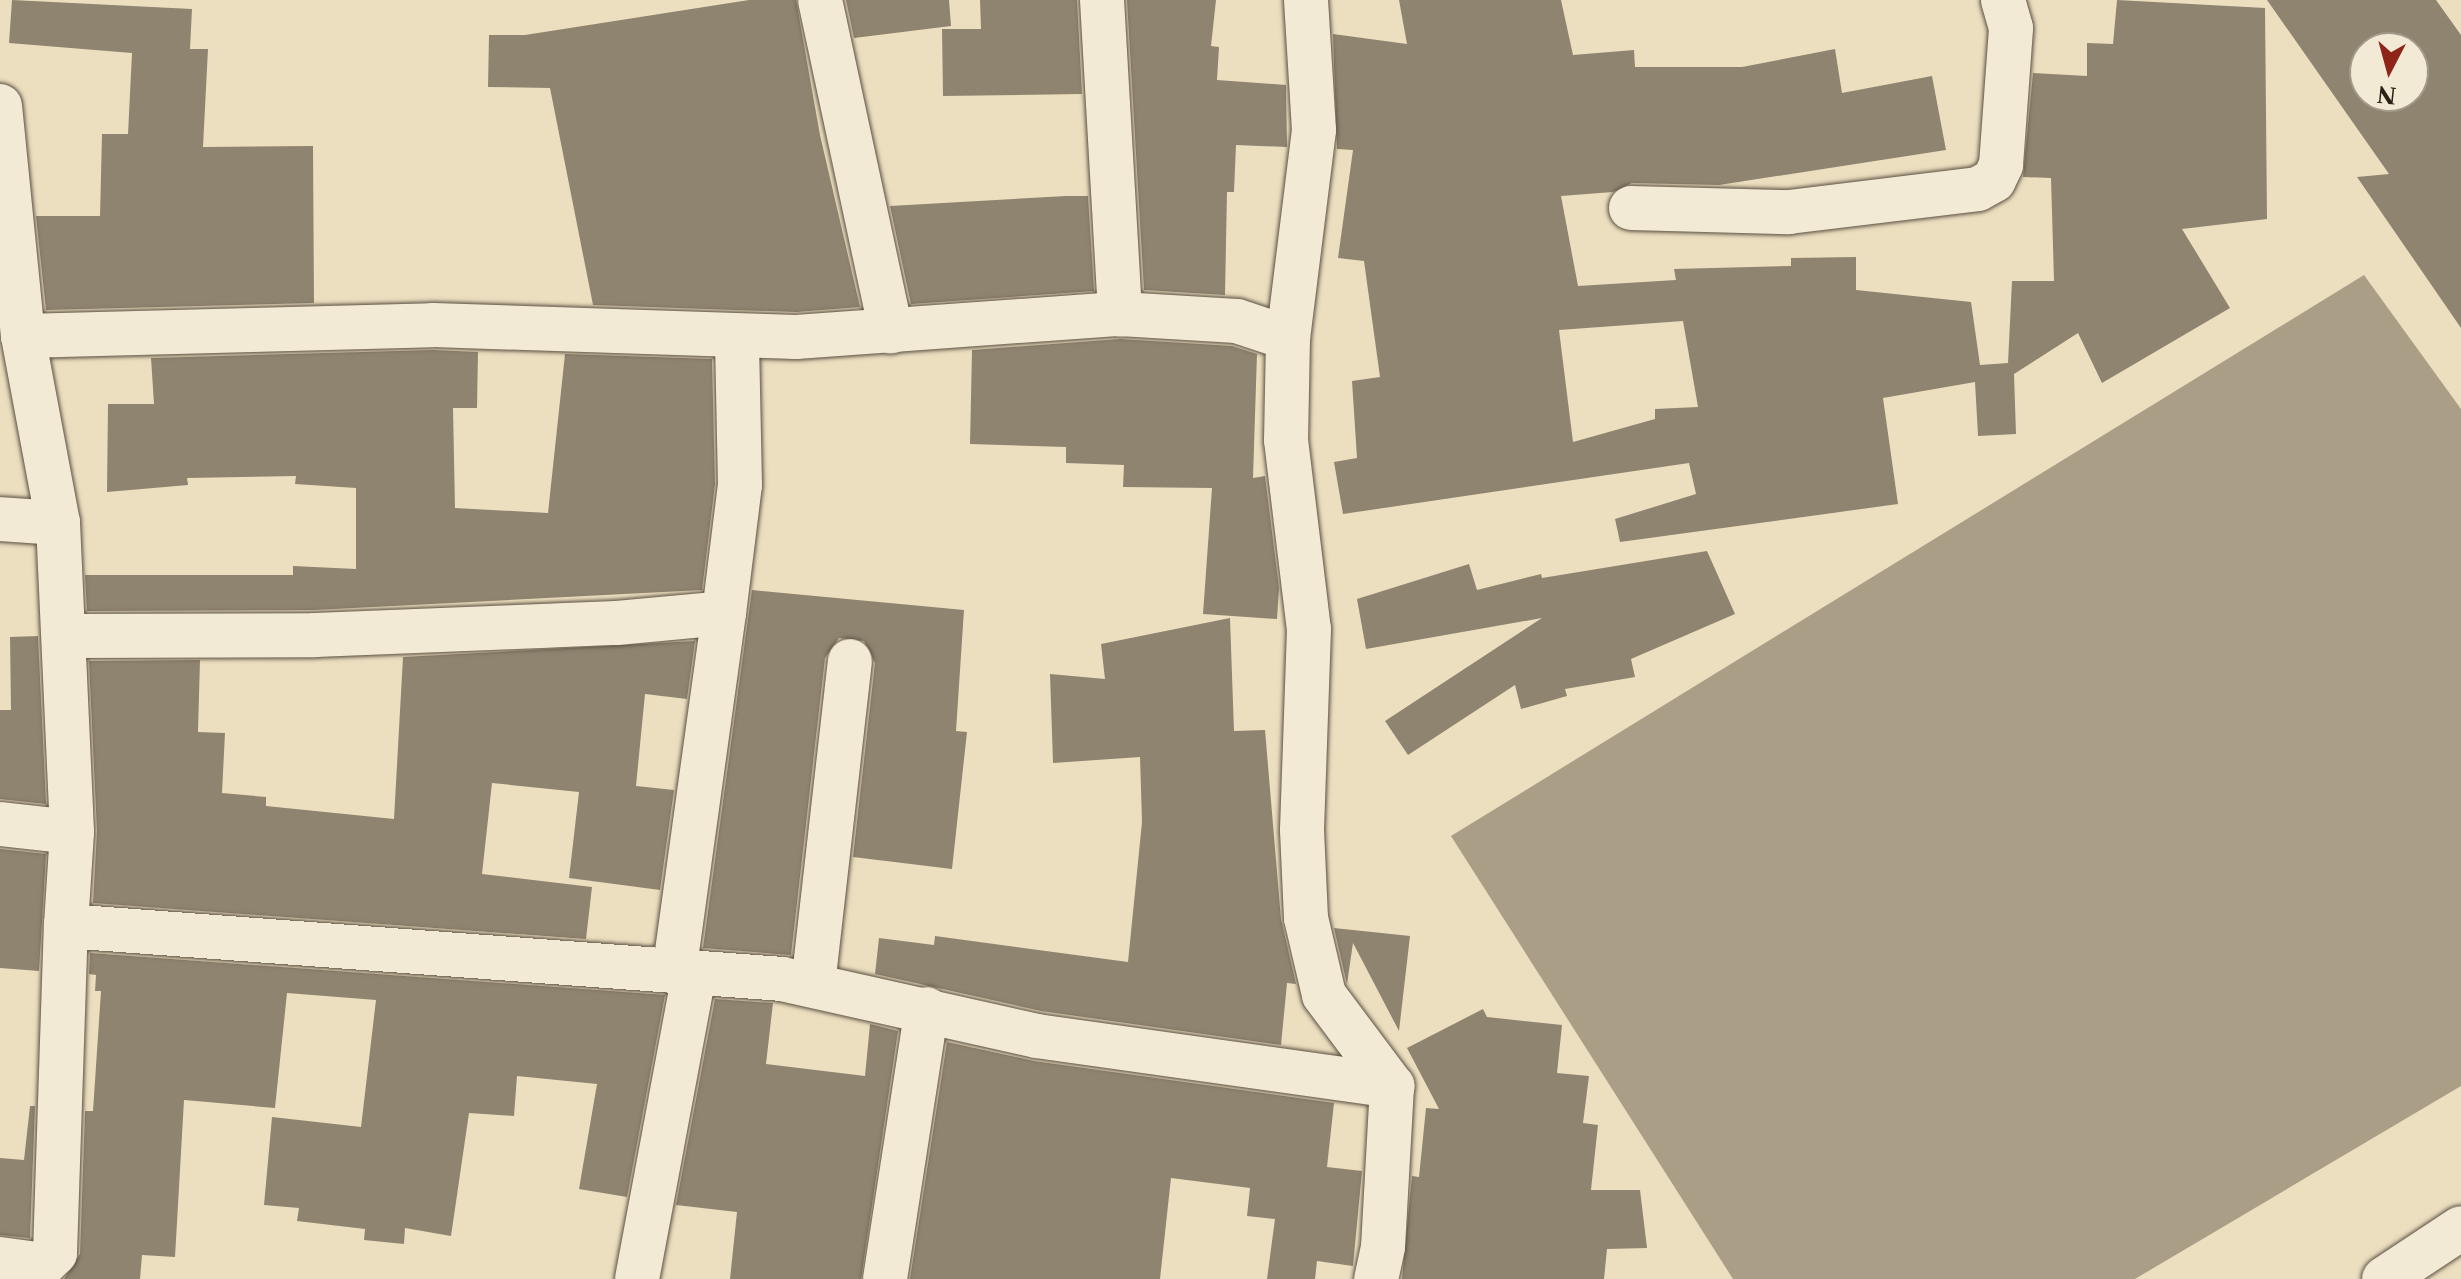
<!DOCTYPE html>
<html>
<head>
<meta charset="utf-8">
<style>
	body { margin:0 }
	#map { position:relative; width:2461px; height:1279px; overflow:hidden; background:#ecdfc0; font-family:"Libre Caslon Text",serif }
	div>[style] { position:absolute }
	.water>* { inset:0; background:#aa9e87 }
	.building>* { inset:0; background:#8f846f }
	.roads { filter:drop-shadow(0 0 2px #5a5041) drop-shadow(0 0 2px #5a5041) }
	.street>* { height:44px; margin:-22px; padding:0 22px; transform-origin:22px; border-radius:22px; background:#f3ead6 }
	span { translate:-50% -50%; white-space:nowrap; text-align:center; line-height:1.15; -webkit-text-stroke:8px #f3ead6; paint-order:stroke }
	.north { position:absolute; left:2349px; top:32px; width:80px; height:80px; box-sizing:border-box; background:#f3ead6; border:2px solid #a39a8a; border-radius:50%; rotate:186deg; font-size:22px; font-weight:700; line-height:32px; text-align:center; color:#2a2117 }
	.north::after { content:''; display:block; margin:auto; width:28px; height:36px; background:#8f2418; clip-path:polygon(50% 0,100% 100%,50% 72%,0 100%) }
</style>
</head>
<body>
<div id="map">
	<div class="water">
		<i style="clip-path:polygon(2364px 275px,2461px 409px,2461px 1086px,2135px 1279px,1733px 1279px,1451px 836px)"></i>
	</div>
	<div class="building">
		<i style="clip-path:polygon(12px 0,192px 9px,190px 49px,208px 49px,203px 147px,313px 146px,314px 303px,46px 310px,36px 216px,100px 216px,102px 134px,128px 134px,132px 53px,9px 43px)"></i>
		<i style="clip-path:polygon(749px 0,796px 0,820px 135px,860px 307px,796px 312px,593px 305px,550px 88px,488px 87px,489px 35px,525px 35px)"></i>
		<i style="clip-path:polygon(846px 0,949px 0,951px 26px,854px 38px)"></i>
		<i style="clip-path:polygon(980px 0,1077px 0,1082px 94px,943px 96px,942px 29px,981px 29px)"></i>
		<i style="clip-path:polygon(1127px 0,1216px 0,1211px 46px,1219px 47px,1217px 80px,1286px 85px,1287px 147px,1236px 145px,1234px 192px,1227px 192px,1225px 295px,1144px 290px)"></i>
		<i style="clip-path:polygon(evenodd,1399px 0,1561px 0,1573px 55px,1634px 50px,1635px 67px,1742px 67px,1835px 49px,1842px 93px,1932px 76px,1946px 150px,1719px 185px,1632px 183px,1613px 192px,1561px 196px,1578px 286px,1676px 280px,1674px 269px,1791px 266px,1791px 258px,1856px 257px,1856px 290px,1971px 302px,1980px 365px,2008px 363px,2012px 281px,2054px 281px,2051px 178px,2023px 177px,2033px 73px,2087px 76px,2087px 43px,2113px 44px,2117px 0,2265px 8px,2267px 219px,2182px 229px,2230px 308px,2102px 383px,2078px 333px,2014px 374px,2016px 434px,1978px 436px,1975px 382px,1883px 398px,1898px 504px,1620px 542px,1615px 519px,1696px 494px,1689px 463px,1343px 514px,1334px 462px,1357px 458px,1352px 381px,1380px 377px,1364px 261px,1338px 258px,1353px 150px,1337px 149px,1333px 34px,1407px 44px,1399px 0,1683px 321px,1698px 407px,1655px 409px,1655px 419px,1573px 442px,1559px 330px,1683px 321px)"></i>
		<i style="clip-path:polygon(evenodd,2267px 0,2436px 0,2461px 35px,2461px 328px,2357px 177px,2389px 174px,2267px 0,2365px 48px,2413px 48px,2413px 96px,2365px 96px,2365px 48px)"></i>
		<i style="clip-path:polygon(1066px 196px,1088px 196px,1094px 291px,911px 304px,890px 206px)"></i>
		<i style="clip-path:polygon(1120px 339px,1232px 346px,1257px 354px,1253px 478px,1265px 476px,1279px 588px,1277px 619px,1203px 614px,1212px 488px,1123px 487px,1124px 465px,1066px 463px,1066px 447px,970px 444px,972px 350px)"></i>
		<i style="clip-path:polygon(433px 350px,478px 352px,477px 408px,453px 408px,455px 508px,548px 513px,565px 354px,712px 359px,715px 484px,702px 590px,314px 610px,87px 611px,85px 575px,293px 575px,293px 566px,356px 569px,356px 488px,295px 484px,296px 476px,187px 478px,188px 485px,107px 492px,108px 404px,154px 404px,151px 358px)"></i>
		<i style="clip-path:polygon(1707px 551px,1735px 614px,1631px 659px,1635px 677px,1565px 689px,1567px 696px,1521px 709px,1515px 685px,1408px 755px,1385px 721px,1542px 618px,1366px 649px,1357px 599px,1469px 564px,1477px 590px,1541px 574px,1542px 578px)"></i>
		<i style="clip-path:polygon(752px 590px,964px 610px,956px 731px,967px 732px,952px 869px,853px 857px,875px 663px,864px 641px,839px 638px,825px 658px,791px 955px,703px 948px)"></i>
		<i style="clip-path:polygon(1230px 618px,1234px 731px,1265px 730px,1281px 919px,1296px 984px,1287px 983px,1281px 1045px,1041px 1011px,875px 974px,879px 938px,934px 945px,935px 936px,1128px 962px,1142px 822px,1140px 757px,1053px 763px,1050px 674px,1105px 679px,1101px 644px)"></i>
		<i style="clip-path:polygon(38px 636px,46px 804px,0 799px,0 710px,11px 710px,10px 637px)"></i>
		<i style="clip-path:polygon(695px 641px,687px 699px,645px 694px,636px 786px,674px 790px,660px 890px,569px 878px,579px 792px,492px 783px,482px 874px,592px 887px,586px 939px,93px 903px,97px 831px,89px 661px,200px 660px,198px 732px,225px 733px,222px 793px,266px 797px,266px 806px,394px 819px,403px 657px)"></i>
		<i style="clip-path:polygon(0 849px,46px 854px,39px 971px,0 968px)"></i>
		<i style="clip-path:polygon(1334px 928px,1410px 936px,1399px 1031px,1353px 943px,1347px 984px)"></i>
		<i style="clip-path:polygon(90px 953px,665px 995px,627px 1197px,579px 1189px,597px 1084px,517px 1076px,514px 1116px,469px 1113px,451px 1236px,405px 1228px,404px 1244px,364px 1240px,365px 1229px,297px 1221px,299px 1208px,264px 1205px,272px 1117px,361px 1127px,376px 1000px,287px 993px,275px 1108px,184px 1100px,175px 1257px,142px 1255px,140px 1279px,64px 1279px,80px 1254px,85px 1111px,93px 1111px,101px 991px,95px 991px,96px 975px,89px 974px)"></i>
		<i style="clip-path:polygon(715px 999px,773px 1003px,766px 1064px,865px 1076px,870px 1024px,898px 1031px,861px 1279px,730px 1279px,737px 1212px,676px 1205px)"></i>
		<i style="clip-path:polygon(1483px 1009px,1487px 1017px,1562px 1025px,1557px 1073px,1589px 1076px,1583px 1123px,1598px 1125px,1591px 1190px,1640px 1190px,1647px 1248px,1607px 1249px,1604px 1279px,1402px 1279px,1412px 1176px,1419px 1177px,1426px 1108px,1439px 1109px,1407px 1048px)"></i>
		<i style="clip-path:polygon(947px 1042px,1034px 1061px,1334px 1103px,1327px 1167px,1362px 1171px,1353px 1266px,1317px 1261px,1315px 1279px,1267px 1279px,1275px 1219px,1247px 1216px,1250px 1188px,1171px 1178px,1160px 1279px,910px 1279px)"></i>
		<i style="clip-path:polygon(30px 1106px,35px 1106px,30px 1238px,0 1235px,0 1158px,24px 1160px)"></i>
	</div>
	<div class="roads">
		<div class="street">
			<i style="left:820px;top:0;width:339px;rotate:77.9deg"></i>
			<i style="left:1102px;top:0;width:315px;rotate:86.7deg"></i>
			<i style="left:1306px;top:0;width:130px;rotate:86.5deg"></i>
			<i style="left:1314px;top:130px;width:210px;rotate:97.1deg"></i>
			<i style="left:1288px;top:338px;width:102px;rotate:91.1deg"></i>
			<i style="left:1286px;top:440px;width:190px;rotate:83.1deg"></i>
			<i style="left:1309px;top:629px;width:201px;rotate:92deg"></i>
			<i style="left:1302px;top:830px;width:88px;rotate:87.4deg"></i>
			<i style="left:1306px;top:918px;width:79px;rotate:76.8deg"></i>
			<i style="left:1324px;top:995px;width:114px;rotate:53.2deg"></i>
			<i style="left:1392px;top:1086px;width:161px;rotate:93.2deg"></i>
			<i style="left:1383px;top:1247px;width:33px;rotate:102deg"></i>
			<i style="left:0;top:106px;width:231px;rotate:84.3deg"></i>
			<i style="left:23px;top:336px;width:190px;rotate:79.4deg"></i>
			<i style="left:58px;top:523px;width:309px;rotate:87.4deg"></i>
			<i style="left:72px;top:832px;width:94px;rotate:93.7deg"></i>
			<i style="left:66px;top:926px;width:718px;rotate:4.23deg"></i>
			<i style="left:782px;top:979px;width:261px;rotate:12.6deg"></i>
			<i style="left:1037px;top:1036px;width:359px;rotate:8deg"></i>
			<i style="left:1631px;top:208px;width:158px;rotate:1.5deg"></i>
			<i style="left:1789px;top:212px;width:190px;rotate:-6.9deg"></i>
			<i style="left:1978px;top:189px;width:18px;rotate:-29deg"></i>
			<i style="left:1994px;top:180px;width:17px;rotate:-65deg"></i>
			<i style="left:2001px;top:165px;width:137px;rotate:-85.8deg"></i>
			<i style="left:2011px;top:28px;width:29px;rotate:-106deg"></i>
			<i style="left:23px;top:336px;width:410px;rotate:-1.5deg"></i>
			<i style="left:433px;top:325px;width:363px;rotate:1.9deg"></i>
			<i style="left:796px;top:337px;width:325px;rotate:-4.1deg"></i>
			<i style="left:1120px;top:314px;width:117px;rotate:3.4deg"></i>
			<i style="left:1237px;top:321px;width:54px;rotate:18.4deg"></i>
			<i style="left:0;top:519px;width:58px;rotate:3.9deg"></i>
			<i style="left:724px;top:613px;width:129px;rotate:-82.9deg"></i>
			<i style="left:740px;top:485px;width:149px;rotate:-91.2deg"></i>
			<i style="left:65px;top:636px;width:250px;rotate:-0.2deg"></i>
			<i style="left:315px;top:635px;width:302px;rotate:-2.3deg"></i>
			<i style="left:617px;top:623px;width:107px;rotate:-5.3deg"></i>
			<i style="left:724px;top:613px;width:362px;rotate:97.9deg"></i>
			<i style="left:0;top:824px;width:72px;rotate:6.3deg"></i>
			<i style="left:813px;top:985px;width:326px;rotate:-83.5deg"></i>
			<i style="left:0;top:1259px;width:43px;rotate:7.9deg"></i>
			<i style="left:43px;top:1265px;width:17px;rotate:-45deg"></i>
			<i style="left:55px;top:1253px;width:327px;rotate:-88.1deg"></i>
			<i style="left:637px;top:1279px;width:310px;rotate:-79.4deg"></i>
			<i style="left:885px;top:1279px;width:273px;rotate:-81.2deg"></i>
			<i style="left:2384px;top:1279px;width:92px;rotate:-33.5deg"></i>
		</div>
	</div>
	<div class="north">N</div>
</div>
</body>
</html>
